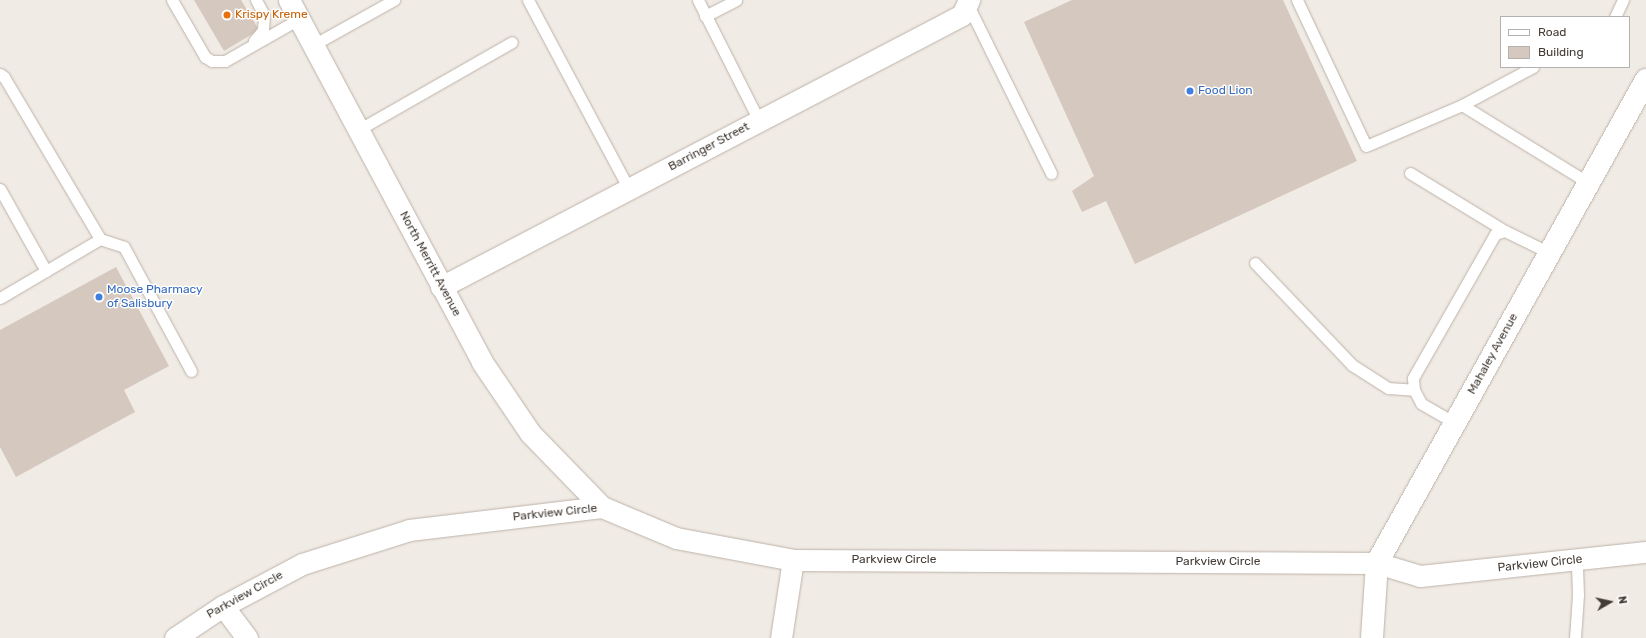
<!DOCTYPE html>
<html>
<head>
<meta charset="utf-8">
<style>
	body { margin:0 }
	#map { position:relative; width:1646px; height:638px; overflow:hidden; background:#f1ebe5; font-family:Rubik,sans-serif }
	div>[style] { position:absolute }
	.building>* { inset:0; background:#d5c8be }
	.roads { filter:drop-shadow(0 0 1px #bcb2a8) drop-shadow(0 0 1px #bcb2a8) }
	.service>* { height:11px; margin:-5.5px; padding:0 5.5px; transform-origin:5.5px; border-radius:5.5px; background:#fff }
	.minor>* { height:21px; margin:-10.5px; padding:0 10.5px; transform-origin:10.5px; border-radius:10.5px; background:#fff }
	.tertiary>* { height:22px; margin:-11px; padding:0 11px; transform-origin:11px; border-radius:11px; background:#fff }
	.dots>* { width:11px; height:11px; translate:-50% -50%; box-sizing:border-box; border:2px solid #fff; border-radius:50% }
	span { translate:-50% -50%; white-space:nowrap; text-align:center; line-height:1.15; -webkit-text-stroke:3px #fff; paint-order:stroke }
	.food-label { font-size:12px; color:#c56008 }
	.left { translate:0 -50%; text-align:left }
	.shop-label { font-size:12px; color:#366cbe }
	.street-label { font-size:12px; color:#433b35 }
	.legend { position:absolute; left:1500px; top:16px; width:130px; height:52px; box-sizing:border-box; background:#fff; border:1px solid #b4b1ae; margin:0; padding:5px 7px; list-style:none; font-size:12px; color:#433b35 }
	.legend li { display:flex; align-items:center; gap:8px; height:20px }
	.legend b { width:20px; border:1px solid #b4b1ae }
	.north { position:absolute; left:1590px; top:582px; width:40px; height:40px; -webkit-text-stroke:3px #fff; paint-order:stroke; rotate:81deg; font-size:11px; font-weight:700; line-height:16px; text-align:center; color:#433b35 }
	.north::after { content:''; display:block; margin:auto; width:14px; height:18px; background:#433b35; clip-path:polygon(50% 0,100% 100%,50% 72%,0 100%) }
</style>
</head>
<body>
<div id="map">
	<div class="building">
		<i style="clip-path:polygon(194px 0,241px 0,259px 30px,224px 51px)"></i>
		<i style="clip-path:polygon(1072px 0,1283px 0,1357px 161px,1135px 264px,1106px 201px,1082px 212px,1072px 191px,1094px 176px,1024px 22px)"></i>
		<i style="clip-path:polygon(116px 267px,169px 366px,124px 390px,135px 412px,16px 477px,0 447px,0 330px)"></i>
	</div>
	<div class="roads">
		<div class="service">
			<i style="left:172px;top:0;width:66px;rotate:59.9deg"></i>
			<i style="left:205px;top:57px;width:8px;rotate:30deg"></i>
			<i style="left:212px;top:61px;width:13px"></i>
			<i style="left:225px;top:61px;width:85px;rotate:-29.6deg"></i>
			<i style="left:528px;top:0;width:214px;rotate:61.9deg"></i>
			<i style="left:698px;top:0;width:136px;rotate:63.2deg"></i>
			<i style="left:1297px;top:0;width:161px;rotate:64.7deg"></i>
			<i style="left:1366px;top:146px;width:104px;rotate:-23.1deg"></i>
			<i style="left:967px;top:3px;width:190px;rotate:63.7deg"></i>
			<i style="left:705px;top:16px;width:35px;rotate:-27deg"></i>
			<i style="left:1615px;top:17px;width:19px;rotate:-65deg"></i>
			<i style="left:254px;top:41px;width:14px;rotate:-51deg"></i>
			<i style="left:263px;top:30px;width:15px;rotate:-86deg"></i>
			<i style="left:264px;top:15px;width:17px;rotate:-118deg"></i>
			<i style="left:313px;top:45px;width:93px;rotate:-29.1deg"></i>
			<i style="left:1533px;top:67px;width:81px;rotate:151.8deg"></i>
			<i style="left:1462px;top:105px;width:149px;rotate:31.6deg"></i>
			<i style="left:0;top:74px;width:5px;rotate:37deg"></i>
			<i style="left:4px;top:77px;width:188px;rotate:59.3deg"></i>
			<i style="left:100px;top:239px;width:25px;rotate:18deg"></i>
			<i style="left:124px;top:247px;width:141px;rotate:61.6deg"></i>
			<i style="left:358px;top:130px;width:177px;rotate:-29.7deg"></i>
			<i style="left:1410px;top:173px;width:111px;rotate:31.4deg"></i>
			<i style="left:0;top:189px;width:94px;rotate:60.7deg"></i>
			<i style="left:1255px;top:263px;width:141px;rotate:46.4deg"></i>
			<i style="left:1352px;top:365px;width:43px;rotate:32.6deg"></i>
			<i style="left:1388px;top:388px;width:26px;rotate:4deg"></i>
			<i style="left:0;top:298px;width:116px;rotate:-30.5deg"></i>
			<i style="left:1455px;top:423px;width:39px;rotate:-150deg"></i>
			<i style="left:1421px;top:403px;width:15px;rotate:-118deg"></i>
			<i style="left:1414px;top:390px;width:12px;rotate:-95deg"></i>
			<i style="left:1413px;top:378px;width:166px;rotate:-60.3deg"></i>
			<i style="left:1495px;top:234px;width:10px;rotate:-17deg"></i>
			<i style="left:1505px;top:231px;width:50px;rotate:26.1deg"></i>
			<i style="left:1575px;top:638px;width:43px;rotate:-86deg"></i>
			<i style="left:1578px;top:595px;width:35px;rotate:-92deg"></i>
		</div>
		<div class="minor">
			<i style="left:289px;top:0;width:410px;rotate:61.9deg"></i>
			<i style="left:482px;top:362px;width:86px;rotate:55.9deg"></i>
			<i style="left:530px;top:433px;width:103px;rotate:45.8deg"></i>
			<i style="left:441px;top:287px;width:588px;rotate:-27.57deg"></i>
			<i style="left:962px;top:15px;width:17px;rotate:-65deg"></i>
			<i style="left:223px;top:606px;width:40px;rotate:53deg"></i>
			<i style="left:175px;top:638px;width:58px;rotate:-33.7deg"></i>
			<i style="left:223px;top:606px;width:89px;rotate:-28deg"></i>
			<i style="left:302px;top:564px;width:112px;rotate:-17.6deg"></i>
			<i style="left:409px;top:530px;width:194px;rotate:-6.8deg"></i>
			<i style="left:602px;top:507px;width:80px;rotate:22.7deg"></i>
			<i style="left:676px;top:538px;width:119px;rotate:10.6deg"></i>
			<i style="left:793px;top:560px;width:584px;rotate:0.29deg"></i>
			<i style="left:1377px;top:563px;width:45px;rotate:16.8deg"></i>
			<i style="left:1420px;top:576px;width:227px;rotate:-6.1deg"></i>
			<i style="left:781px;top:638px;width:79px;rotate:-81.3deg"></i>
		</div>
		<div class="tertiary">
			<i style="left:1372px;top:638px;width:75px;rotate:-86.2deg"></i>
			<i style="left:1377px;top:563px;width:553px;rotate:-60.88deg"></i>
		</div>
	</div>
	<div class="dots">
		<i style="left:227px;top:15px;background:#e8710a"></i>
		<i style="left:1190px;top:91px;background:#3f7fe0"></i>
		<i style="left:99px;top:297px;background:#3f7fe0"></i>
	</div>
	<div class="food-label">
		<span class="left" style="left:235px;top:15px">Krispy Kreme</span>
	</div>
	<div class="shop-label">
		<span class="left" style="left:1198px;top:91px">Food Lion</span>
		<span class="left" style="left:107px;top:297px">Moose Pharmacy<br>of Salisbury</span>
	</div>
	<div class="street-label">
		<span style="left:709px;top:147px;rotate:-28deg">Barringer Street</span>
		<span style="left:430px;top:264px;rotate:62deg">North Merritt Avenue</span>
		<span style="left:1493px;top:354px;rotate:-61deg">Mahaley Avenue</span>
		<span style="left:555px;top:513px;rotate:-6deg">Parkview Circle</span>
		<span style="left:894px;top:560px">Parkview Circle</span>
		<span style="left:1218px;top:562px">Parkview Circle</span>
		<span style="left:1540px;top:564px;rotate:-6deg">Parkview Circle</span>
		<span style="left:245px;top:595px;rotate:-29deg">Parkview Circle</span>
	</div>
	<ul class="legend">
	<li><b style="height:5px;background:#fff"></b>Road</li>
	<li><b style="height:11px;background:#d5c8be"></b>Building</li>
	</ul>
	<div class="north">N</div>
</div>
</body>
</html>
